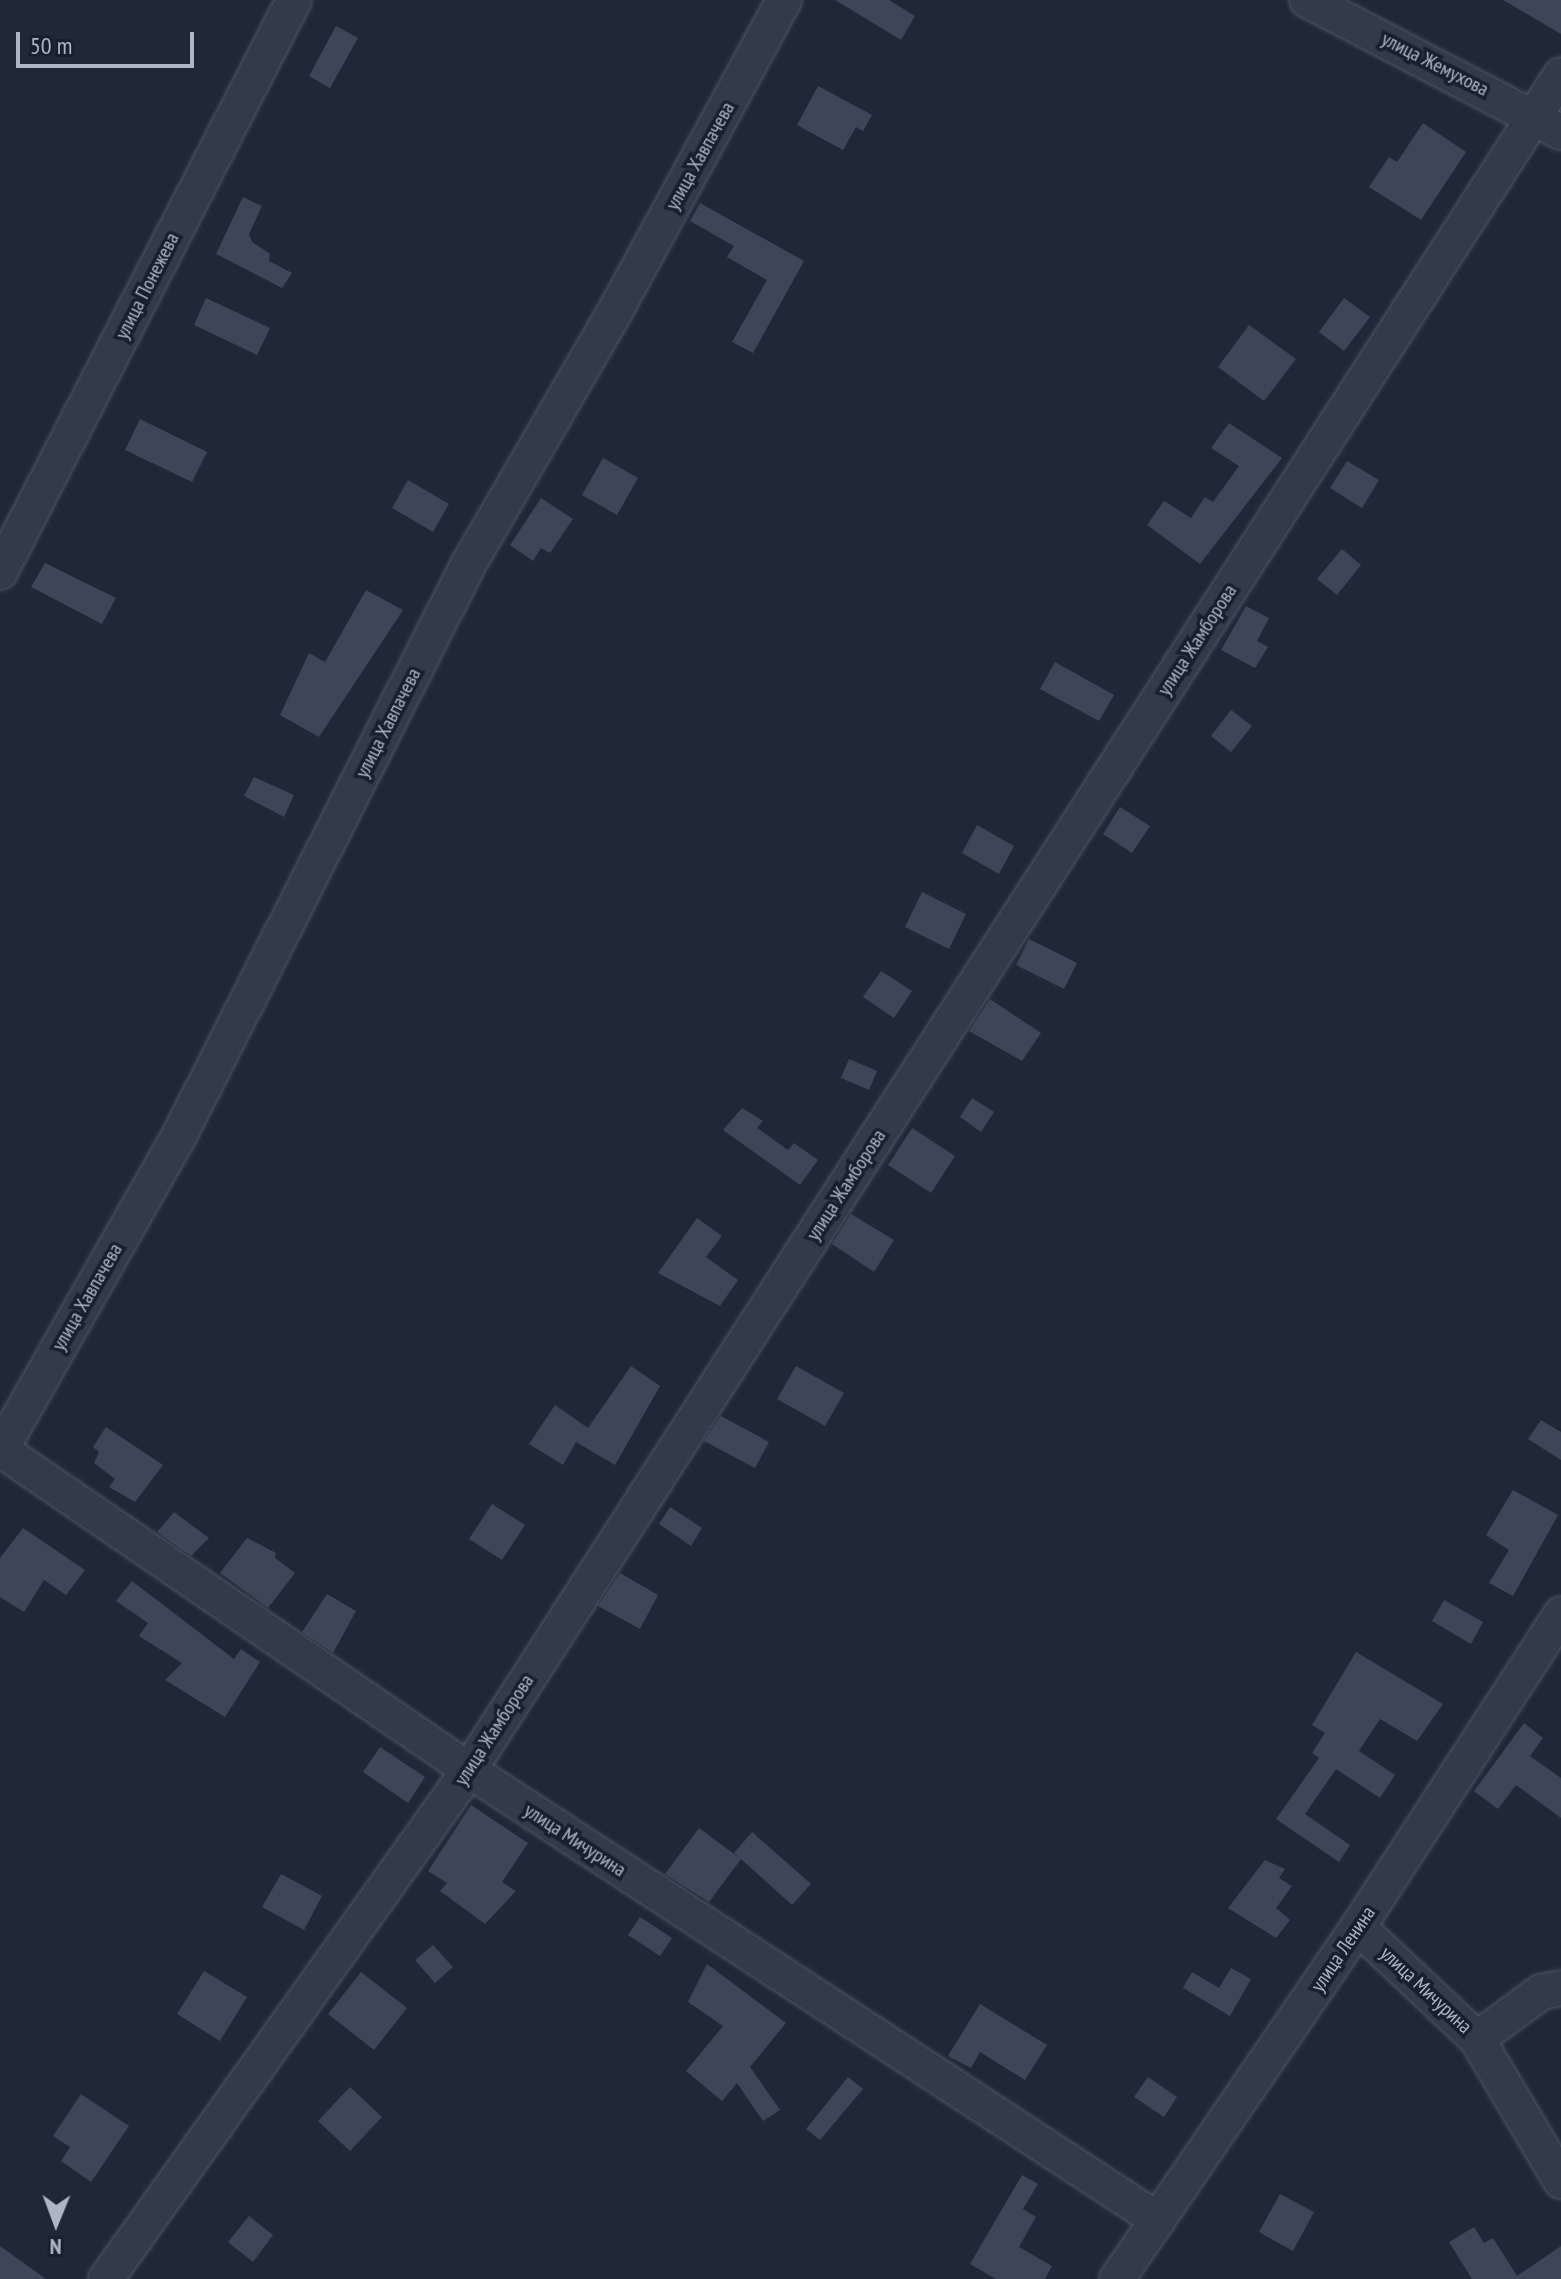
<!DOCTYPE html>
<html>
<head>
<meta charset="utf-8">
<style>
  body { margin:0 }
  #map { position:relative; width:1561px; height:2279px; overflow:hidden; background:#202838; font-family:"PT Sans Narrow",sans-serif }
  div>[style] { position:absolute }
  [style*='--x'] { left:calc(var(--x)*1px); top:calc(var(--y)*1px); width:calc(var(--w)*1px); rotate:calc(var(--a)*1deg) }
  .building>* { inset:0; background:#3c4658 }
  .roads { filter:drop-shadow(0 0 2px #4e5563) drop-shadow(0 0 2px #4e5563) }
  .minor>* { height:34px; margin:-17px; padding:0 17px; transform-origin:17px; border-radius:17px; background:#333a49 }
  span { translate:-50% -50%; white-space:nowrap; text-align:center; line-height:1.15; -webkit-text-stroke:7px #19202d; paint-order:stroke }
  .street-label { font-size:20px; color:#aeb5c5 }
  .north { position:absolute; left:16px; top:2183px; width:80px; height:80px; -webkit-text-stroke:6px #19202d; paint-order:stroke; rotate:181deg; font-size:22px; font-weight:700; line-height:32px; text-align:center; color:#aeb5c5 }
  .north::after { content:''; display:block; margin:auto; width:28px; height:36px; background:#aeb5c5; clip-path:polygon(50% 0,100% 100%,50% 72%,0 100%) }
  .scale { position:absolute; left:16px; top:32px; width:178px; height:36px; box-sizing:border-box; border:4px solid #aeb5c5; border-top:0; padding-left:10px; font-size:24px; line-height:28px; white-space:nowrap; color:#aeb5c5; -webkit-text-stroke:6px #19202d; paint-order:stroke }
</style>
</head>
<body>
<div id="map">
  <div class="building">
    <i style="clip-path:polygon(835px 0,889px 0,915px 16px,901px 40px)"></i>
    <i style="clip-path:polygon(1503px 0,1561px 0,1561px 34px)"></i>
    <i style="clip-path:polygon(336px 26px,358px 38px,330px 88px,309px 76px)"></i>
    <i style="clip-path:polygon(818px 86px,872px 115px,863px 131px,856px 127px,843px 150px,797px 125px)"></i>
    <i style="clip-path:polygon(1423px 123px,1466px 152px,1421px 220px,1369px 187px,1389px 157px,1397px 162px)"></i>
    <i style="clip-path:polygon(243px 197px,262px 206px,249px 234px,252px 242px,270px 254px,269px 261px,292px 273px,282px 288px,216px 254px)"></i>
    <i style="clip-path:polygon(700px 203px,804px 261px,753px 353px,732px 342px,767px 280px,727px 257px,734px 246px,690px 221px)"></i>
    <i style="clip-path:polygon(206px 298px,270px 328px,257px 355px,194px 325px)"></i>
    <i style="clip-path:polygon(1344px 298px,1370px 317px,1344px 351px,1319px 332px)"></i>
    <i style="clip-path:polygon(1249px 325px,1296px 359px,1264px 401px,1218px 367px)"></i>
    <i style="clip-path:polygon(140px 419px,207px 452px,192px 482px,125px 450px)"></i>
    <i style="clip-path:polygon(1229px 423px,1282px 458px,1200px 564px,1147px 525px,1164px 501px,1191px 518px,1205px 497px,1213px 502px,1239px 466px,1211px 448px)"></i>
    <i style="clip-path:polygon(603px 458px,638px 478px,617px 515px,582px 495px)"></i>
    <i style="clip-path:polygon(1347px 461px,1379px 480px,1362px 508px,1330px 488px)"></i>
    <i style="clip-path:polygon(408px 480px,449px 504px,433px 532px,392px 508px)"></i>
    <i style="clip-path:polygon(541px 498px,573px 519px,550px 553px,541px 548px,533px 561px,510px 545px)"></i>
    <i style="clip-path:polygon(1342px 549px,1361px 565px,1337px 595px,1317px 579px)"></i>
    <i style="clip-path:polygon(45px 563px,116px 598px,102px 624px,31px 587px)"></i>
    <i style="clip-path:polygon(366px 590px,403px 610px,319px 737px,280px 715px,309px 653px,325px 662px)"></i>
    <i style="clip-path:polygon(1246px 606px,1269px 618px,1257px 641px,1268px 647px,1255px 668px,1221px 650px)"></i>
    <i style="clip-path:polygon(1055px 662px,1114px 695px,1099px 721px,1040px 689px)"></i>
    <i style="clip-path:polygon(1231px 710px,1252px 726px,1231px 752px,1211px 736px)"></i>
    <i style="clip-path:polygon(254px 777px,294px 795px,284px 817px,244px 796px)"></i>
    <i style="clip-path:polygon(1120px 807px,1150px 826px,1132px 853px,1103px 834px)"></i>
    <i style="clip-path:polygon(977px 825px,1014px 846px,999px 874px,962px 853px)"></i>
    <i style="clip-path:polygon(922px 892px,966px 914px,949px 949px,905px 927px)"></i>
    <i style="clip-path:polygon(1029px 939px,1077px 963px,1064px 989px,1016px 965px)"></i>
    <i style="clip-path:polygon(881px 971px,912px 991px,894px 1018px,863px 997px)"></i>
    <i style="clip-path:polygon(990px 999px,1041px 1033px,1022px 1061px,969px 1031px)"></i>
    <i style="clip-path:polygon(849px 1059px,877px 1071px,869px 1090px,841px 1078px)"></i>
    <i style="clip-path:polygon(972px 1098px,994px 1112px,981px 1132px,960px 1117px)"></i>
    <i style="clip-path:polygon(742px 1108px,763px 1121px,757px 1128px,788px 1150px,794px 1143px,818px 1160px,800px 1185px,723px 1130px)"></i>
    <i style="clip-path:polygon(912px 1128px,955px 1156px,931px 1193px,888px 1165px)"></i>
    <i style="clip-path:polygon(851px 1214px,894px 1240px,874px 1272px,832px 1244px)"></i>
    <i style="clip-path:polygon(697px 1218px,722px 1236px,706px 1257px,738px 1280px,720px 1306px,658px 1273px)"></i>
    <i style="clip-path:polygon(631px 1366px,660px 1386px,615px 1465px,576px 1442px,563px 1465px,529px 1444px,555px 1405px,588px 1428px)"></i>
    <i style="clip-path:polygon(796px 1366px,844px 1393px,825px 1426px,777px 1399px)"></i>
    <i style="clip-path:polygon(721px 1416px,769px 1442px,755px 1468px,704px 1441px)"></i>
    <i style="clip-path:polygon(1541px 1420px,1561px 1432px,1561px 1460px,1528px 1439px)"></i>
    <i style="clip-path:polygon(106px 1427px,163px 1465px,135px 1502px,109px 1487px,115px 1479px,94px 1463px,99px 1452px,93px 1447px)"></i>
    <i style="clip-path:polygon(1513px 1490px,1558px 1515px,1513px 1596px,1489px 1583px,1509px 1550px,1486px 1535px)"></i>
    <i style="clip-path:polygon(492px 1504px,525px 1525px,502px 1560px,469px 1539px)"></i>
    <i style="clip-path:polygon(670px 1507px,702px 1528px,691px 1546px,659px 1524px)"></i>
    <i style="clip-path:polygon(174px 1512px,209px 1538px,191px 1556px,157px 1532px)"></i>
    <i style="clip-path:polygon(23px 1528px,85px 1570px,66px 1595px,44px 1580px,24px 1612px,0 1597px,0 1558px)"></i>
    <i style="clip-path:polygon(247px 1538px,276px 1553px,275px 1558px,295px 1573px,268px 1608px,220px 1573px)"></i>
    <i style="clip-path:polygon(620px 1573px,658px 1595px,640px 1629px,598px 1606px)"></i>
    <i style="clip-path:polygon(132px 1581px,234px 1659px,241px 1649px,260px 1662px,225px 1717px,165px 1680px,182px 1663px,139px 1636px,148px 1623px,116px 1601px)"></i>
    <i style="clip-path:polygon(327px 1594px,356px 1611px,333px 1653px,302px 1632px)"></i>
    <i style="clip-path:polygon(1444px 1600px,1483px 1622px,1471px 1644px,1432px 1621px)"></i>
    <i style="clip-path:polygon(1356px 1652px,1443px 1704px,1417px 1741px,1380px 1719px,1359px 1751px,1395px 1775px,1380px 1798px,1336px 1769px,1305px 1814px,1350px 1845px,1339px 1862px,1276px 1819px,1319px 1758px,1312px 1753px,1325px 1733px,1312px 1725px)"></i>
    <i style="clip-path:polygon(1524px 1723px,1543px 1738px,1530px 1756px,1561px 1778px,1561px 1818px,1516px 1785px,1498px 1809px,1474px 1791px)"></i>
    <i style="clip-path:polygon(380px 1747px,425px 1777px,408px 1803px,363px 1772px)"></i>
    <i style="clip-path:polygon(471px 1805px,528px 1843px,502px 1882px,516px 1891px,485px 1924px,440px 1891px,447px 1883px,428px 1871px)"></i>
    <i style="clip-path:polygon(699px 1828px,741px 1859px,734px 1853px,752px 1832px,811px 1884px,792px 1905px,741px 1859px,709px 1902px,665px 1874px)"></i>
    <i style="clip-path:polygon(1265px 1860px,1285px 1869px,1279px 1878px,1292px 1886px,1276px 1908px,1290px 1920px,1276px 1938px,1228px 1908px)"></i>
    <i style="clip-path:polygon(281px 1874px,322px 1896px,304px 1930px,262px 1907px)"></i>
    <i style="clip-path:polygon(640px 1917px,672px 1938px,660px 1956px,628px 1935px)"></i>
    <i style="clip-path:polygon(433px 1945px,453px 1967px,435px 1983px,415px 1960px)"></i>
    <i style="clip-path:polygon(707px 1964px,786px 2023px,750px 2067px,780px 2110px,763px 2121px,737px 2083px,722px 2101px,686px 2071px,723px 2026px,688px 2002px)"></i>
    <i style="clip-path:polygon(1231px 1968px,1251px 1979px,1230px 2016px,1183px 1988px,1192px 1972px,1219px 1988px)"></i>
    <i style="clip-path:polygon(204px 1971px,247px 1997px,220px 2041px,177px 2014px)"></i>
    <i style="clip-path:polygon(361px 1972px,407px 2008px,374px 2050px,328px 2014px)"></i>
    <i style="clip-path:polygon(980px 2004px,1047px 2045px,1025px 2080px,980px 2052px,971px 2068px,948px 2056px)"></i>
    <i style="clip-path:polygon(848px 2077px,863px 2089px,820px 2140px,806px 2129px)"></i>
    <i style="clip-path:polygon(1148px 2077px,1177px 2097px,1164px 2117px,1134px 2097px)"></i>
    <i style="clip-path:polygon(350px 2087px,382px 2117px,350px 2151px,318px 2121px)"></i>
    <i style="clip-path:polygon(81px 2094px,129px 2126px,91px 2182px,61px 2161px,70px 2147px,53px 2136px)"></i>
    <i style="clip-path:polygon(1022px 2175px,1038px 2184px,1023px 2209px,1036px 2217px,1019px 2247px,1052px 2266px,1045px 2279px,996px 2279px,970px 2264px)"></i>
    <i style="clip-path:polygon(1280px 2194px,1314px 2212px,1293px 2251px,1259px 2232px)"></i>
    <i style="clip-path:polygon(249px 2216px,273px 2235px,253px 2262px,228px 2242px)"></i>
    <i style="clip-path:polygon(1474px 2227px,1484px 2243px,1493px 2238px,1517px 2276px,1561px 2246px,1561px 2279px,1472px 2279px,1449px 2242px)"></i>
    <i style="clip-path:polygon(0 2246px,46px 2279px,0 2279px)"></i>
  </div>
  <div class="roads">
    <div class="minor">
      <i style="--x:1307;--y:0;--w:286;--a:27.5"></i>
      <i style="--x:0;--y:572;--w:643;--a:-62.8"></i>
      <i style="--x:0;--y:1449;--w:568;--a:34.39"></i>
      <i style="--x:469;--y:1770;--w:823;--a:33.15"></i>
      <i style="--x:0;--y:1451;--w:367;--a:-60.4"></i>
      <i style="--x:181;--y:1132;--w:635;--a:-63.15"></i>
      <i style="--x:468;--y:565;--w:299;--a:-59.9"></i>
      <i style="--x:618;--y:306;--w:348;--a:-61.5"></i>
      <i style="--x:1358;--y:1927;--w:163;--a:43.3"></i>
      <i style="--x:1477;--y:2039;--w:165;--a:59.4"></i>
      <i style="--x:1477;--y:2039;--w:79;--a:-36.3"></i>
      <i style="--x:1541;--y:1992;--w:20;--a:-11"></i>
      <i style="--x:106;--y:2279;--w:625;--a:-54.5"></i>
      <i style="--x:469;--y:1770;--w:2016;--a:-57.21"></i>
      <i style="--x:1117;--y:2279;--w:427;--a:-55.6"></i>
      <i style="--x:1358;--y:1927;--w:373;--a:-57"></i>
    </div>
  </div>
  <div class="street-label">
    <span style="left:1435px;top:64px;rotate:27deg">улица Жемухова</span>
    <span style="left:700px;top:156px;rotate:-61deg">улица Хавпачева</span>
    <span style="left:147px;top:286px;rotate:-63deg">улица Понежева</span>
    <span style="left:1197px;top:640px;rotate:-57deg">улица Жамборова</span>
    <span style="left:388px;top:723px;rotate:-63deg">улица Хавпачева</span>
    <span style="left:846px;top:1185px;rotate:-57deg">улица Жамборова</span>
    <span style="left:87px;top:1297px;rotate:-60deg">улица Хавпачева</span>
    <span style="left:494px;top:1730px;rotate:-57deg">улица Жамборова</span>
    <span style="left:575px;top:1840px;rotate:33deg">улица Мичурина</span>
    <span style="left:1343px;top:1949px;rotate:-56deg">улица Ленина</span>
    <span style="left:1426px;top:1990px;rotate:43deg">улица Мичурина</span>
  </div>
  <div class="north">N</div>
  <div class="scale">50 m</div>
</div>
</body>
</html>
